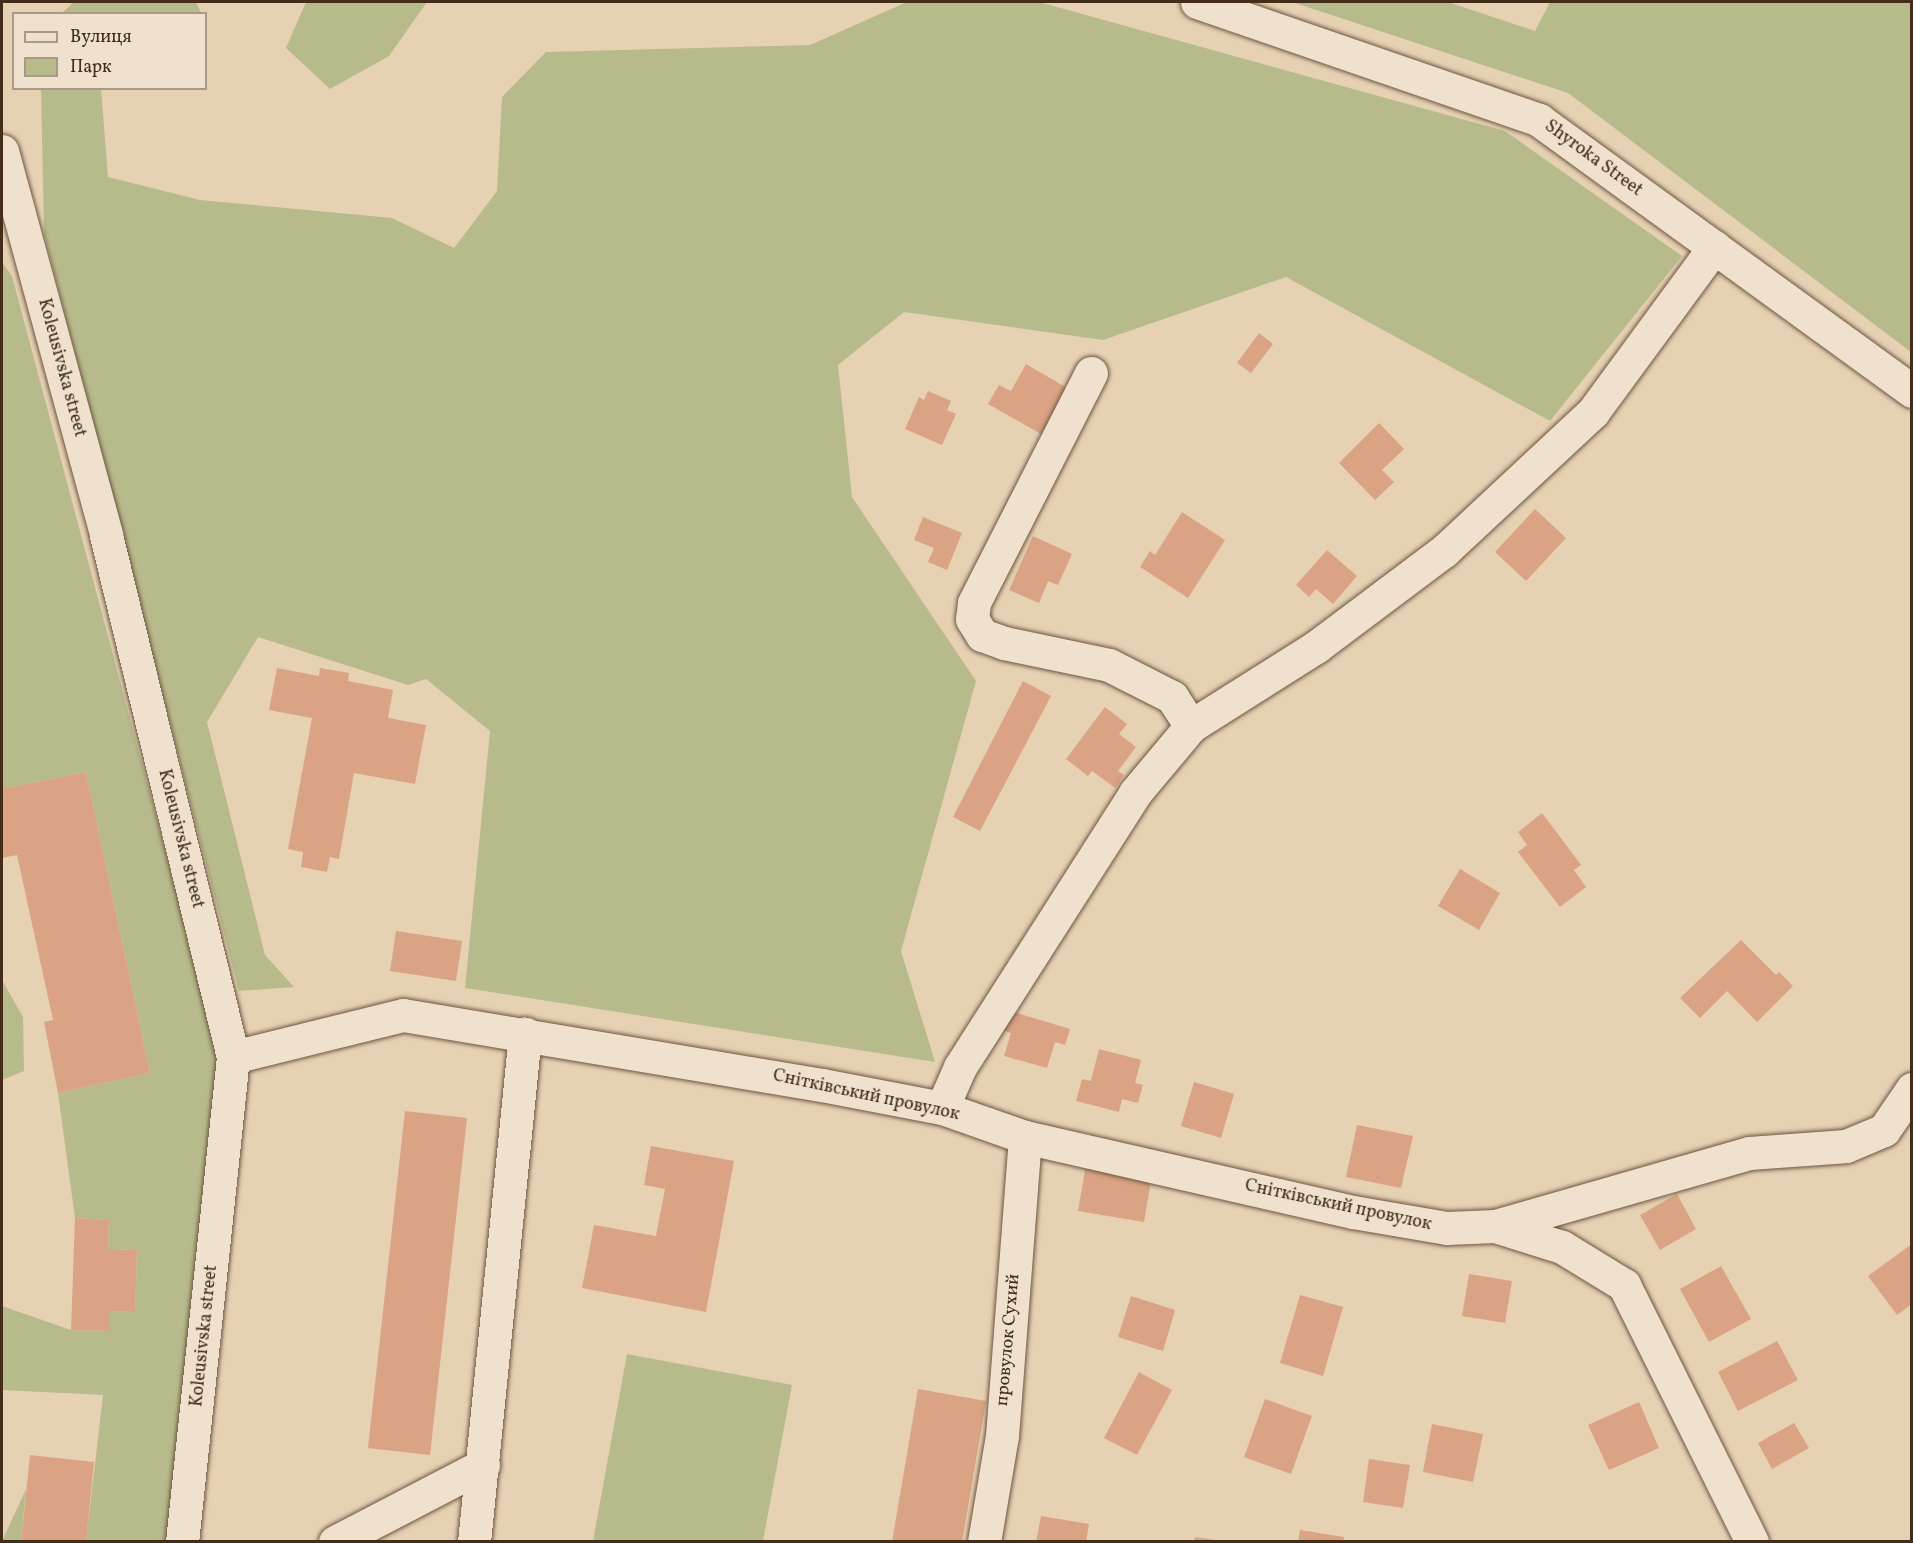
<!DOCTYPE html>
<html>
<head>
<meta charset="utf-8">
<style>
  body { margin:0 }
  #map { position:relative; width:1913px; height:1543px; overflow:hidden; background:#e7d1b3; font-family:Vollkorn,serif }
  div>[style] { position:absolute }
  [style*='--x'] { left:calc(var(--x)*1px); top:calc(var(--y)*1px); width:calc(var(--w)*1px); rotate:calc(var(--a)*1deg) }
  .green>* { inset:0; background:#b7bb8b }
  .building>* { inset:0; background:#daa383 }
  .roads { filter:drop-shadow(0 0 2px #6c5640) drop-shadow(0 0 2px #6c5640) }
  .minor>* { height:33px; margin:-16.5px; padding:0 16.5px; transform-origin:16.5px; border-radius:16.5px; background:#efe1ce }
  span { translate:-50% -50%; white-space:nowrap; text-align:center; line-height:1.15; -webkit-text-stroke:5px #efe1ce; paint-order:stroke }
  .street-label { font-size:18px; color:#432d19 }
  .frame { position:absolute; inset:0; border:3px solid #432d19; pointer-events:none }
  .legend { position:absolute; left:12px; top:12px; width:195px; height:78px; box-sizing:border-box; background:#efe1ce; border:2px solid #aa9986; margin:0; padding:8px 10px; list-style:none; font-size:18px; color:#432d19 }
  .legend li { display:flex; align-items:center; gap:12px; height:30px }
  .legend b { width:30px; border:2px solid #aa9986 }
</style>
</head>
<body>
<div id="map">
  <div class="green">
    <i style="clip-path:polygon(74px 2px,196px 2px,201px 13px,62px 13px)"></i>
    <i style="clip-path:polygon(306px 2px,427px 2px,389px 56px,330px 89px,286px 48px)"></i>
    <i style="clip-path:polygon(907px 2px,1039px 2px,1505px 131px,1682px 256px,1550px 421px,1286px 277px,1103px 340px,904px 312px,838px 365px,852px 497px,976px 681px,901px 951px,935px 1062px,465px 988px,490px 731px,426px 679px,408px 685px,258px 637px,207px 722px,265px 955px,294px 987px,239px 991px,44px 233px,41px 89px,101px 89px,108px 177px,200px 200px,392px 218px,454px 248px,497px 191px,502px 97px,546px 52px,810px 45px)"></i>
    <i style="clip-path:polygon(1292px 2px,1448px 2px,1535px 31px,1550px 2px,1911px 2px,1911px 352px,1568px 93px)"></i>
    <i style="clip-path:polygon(2px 262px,12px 276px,213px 1030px,224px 1064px,170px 1541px,86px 1541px,103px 1395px,2px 1390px,2px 1306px,71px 1330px,109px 1331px,110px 1311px,135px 1312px,137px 1250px,108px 1249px,109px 1220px,75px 1218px,58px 1093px,150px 1073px,86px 772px,2px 789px)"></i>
    <i style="clip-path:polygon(2px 980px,23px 1017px,24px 1071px,2px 1080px)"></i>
    <i style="clip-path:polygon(627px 1354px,792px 1385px,763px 1541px,593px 1541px)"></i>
    <i style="clip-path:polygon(26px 1489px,21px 1541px,2px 1541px)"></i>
  </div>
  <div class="building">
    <i style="clip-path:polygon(1259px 333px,1273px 344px,1251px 373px,1237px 363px)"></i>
    <i style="clip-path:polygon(1026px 364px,1067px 388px,1041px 434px,988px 404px,999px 385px,1011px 391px)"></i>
    <i style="clip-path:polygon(928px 391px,951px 401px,947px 410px,956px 414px,942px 445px,905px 429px,919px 397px,924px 400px)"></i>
    <i style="clip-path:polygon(1379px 423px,1404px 449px,1382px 470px,1394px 482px,1375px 500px,1339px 463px)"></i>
    <i style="clip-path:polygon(1535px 509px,1566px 538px,1526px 581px,1495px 552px)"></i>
    <i style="clip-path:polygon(1182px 512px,1225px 540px,1188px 598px,1140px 567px,1150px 551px,1155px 555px)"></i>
    <i style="clip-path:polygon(923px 517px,962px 533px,947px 570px,928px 562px,934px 548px,914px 540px)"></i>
    <i style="clip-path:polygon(1033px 536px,1072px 554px,1058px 585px,1048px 581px,1039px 603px,1009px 590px)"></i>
    <i style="clip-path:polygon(1327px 550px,1357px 576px,1333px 604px,1316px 589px,1309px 597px,1296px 585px)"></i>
    <i style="clip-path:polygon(277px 668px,319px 676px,320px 668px,349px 673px,348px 681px,393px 690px,388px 718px,426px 725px,415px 784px,354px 773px,339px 859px,330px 857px,327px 872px,301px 867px,303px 852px,288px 849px,312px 718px,269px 710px)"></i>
    <i style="clip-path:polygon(1023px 681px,1051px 696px,980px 831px,953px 817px)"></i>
    <i style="clip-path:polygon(1105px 707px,1127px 724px,1119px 734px,1136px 747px,1118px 771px,1124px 775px,1115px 788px,1092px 771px,1088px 776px,1066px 759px)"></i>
    <i style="clip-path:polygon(86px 772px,150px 1073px,58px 1093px,44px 1022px,53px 1020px,17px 855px,2px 858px,2px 789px)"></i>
    <i style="clip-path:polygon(1542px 813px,1581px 865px,1574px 870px,1586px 887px,1560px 907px,1518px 852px,1527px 845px,1518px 832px)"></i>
    <i style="clip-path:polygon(1460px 869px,1500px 893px,1479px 930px,1438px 906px)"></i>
    <i style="clip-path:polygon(396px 931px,462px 941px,456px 981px,390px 971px)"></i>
    <i style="clip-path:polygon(1741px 940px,1776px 975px,1779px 972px,1793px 986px,1757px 1022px,1727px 991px,1700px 1018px,1680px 998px)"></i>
    <i style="clip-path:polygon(1007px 1010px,1070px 1029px,1065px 1045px,1055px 1042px,1047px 1068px,1004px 1056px,1011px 1033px,1001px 1030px)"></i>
    <i style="clip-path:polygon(1099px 1049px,1141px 1060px,1135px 1083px,1143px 1085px,1138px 1103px,1122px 1099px,1119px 1112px,1076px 1101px,1082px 1079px,1091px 1081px)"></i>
    <i style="clip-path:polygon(1194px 1082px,1234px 1094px,1221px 1138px,1181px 1126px)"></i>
    <i style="clip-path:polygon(405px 1111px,467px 1118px,430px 1455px,368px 1448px)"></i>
    <i style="clip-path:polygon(1357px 1125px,1413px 1136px,1401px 1188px,1346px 1177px)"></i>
    <i style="clip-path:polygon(651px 1146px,734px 1161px,706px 1312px,582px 1288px,594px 1225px,656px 1236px,665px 1189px,644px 1185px)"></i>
    <i style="clip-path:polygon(1086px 1164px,1152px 1175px,1144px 1222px,1078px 1211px)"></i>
    <i style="clip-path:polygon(1677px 1194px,1696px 1229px,1660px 1250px,1640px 1215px)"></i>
    <i style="clip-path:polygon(75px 1218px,109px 1220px,108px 1249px,137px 1250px,135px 1312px,110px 1311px,110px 1331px,71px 1330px)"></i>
    <i style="clip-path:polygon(1912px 1244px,1912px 1304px,1897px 1315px,1868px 1276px)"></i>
    <i style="clip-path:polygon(1721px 1266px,1751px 1319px,1709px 1342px,1680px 1289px)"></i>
    <i style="clip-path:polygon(1469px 1274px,1512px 1281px,1505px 1323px,1462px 1316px)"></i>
    <i style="clip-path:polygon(1300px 1295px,1343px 1307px,1323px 1376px,1280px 1363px)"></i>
    <i style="clip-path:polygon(1131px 1296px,1175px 1310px,1163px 1351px,1118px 1337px)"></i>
    <i style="clip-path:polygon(1777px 1341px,1798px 1380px,1738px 1411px,1718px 1372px)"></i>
    <i style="clip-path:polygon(1139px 1372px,1172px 1390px,1137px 1455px,1104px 1438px)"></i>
    <i style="clip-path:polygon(918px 1389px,986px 1401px,962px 1542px,892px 1542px)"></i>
    <i style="clip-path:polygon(1265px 1399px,1312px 1416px,1291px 1474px,1244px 1457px)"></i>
    <i style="clip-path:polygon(1639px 1402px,1659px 1448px,1609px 1470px,1588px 1425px)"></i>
    <i style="clip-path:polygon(1794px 1423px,1809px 1448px,1772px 1469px,1758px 1443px)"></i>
    <i style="clip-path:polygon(1432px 1424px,1483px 1434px,1473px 1482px,1423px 1472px)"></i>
    <i style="clip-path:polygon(30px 1455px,94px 1462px,86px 1542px,21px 1542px)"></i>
    <i style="clip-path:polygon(1369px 1459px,1410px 1465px,1403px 1508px,1363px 1502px)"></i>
    <i style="clip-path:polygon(1041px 1516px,1089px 1524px,1086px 1542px,1036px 1542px)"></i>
    <i style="clip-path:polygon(1300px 1530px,1344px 1537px,1343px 1542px,1298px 1542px)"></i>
    <i style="clip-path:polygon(1195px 1537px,1215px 1540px,1215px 1542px,1194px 1542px)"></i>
  </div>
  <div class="roads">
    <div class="minor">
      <i style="--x:1197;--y:2;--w:362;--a:19"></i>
      <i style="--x:1539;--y:120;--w:461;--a:36"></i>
      <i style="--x:2;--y:151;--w:398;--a:74.8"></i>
      <i style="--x:106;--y:535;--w:537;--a:76.33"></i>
      <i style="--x:233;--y:1057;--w:488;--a:96"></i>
      <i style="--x:1091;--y:373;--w:258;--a:117"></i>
      <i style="--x:974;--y:603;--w:16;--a:97"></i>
      <i style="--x:972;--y:619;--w:19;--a:58"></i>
      <i style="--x:982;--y:635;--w:23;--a:20"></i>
      <i style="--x:1004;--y:643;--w:107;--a:11.8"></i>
      <i style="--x:1109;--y:665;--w:71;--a:26.9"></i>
      <i style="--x:1172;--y:697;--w:35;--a:57"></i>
      <i style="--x:233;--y:1057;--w:175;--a:-13.9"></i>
      <i style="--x:403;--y:1015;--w:425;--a:9.5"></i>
      <i style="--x:822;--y:1085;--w:122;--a:10.9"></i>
      <i style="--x:942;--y:1108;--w:88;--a:19.3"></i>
      <i style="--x:1025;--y:1137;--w:336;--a:12.9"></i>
      <i style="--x:1353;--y:1212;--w:95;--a:9.7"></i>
      <i style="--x:1447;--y:1228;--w:48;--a:-2.4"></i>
      <i style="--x:1495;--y:1226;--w:264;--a:-16"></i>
      <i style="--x:1749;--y:1153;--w:97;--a:-4.1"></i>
      <i style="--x:1846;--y:1146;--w:41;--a:-22.8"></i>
      <i style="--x:1884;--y:1130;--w:50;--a:-55.7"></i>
      <i style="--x:942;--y:1108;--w:45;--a:-66.3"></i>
      <i style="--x:960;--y:1067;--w:325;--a:-57.4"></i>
      <i style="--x:1135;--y:793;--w:87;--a:-50.1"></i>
      <i style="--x:1191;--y:726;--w:148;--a:-32.3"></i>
      <i style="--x:1316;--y:647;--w:160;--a:-36.9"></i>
      <i style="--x:1444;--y:551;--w:204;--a:-43"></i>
      <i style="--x:1593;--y:412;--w:205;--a:-53.7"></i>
      <i style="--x:1495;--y:1226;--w:70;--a:17.4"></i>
      <i style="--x:1562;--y:1247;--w:73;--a:31.5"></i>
      <i style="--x:1624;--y:1285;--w:287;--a:63.5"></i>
      <i style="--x:335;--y:1542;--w:167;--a:-27.5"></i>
      <i style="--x:474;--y:1542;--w:511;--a:-84.27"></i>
      <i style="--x:984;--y:1542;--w:108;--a:-80.4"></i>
      <i style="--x:1002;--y:1436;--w:300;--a:-85.6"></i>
    </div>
  </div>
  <div class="street-label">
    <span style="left:1593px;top:159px;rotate:36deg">Shyroka Street</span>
    <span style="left:61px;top:368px;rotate:75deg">Koleusivska street</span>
    <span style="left:180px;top:839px;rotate:76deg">Koleusivska street</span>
    <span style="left:866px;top:1096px;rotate:12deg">Снітківський провулок</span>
    <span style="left:1338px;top:1206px;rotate:12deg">Снітківський провулок</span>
    <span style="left:205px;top:1336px;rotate:-84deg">Koleusivska street</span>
    <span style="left:1009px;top:1340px;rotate:-85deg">провулок Сухий</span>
  </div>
  <div class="frame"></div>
  <ul class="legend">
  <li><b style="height:8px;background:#efe1ce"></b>Вулиця</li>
  <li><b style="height:16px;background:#b7bb8b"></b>Парк</li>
  </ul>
</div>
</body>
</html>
